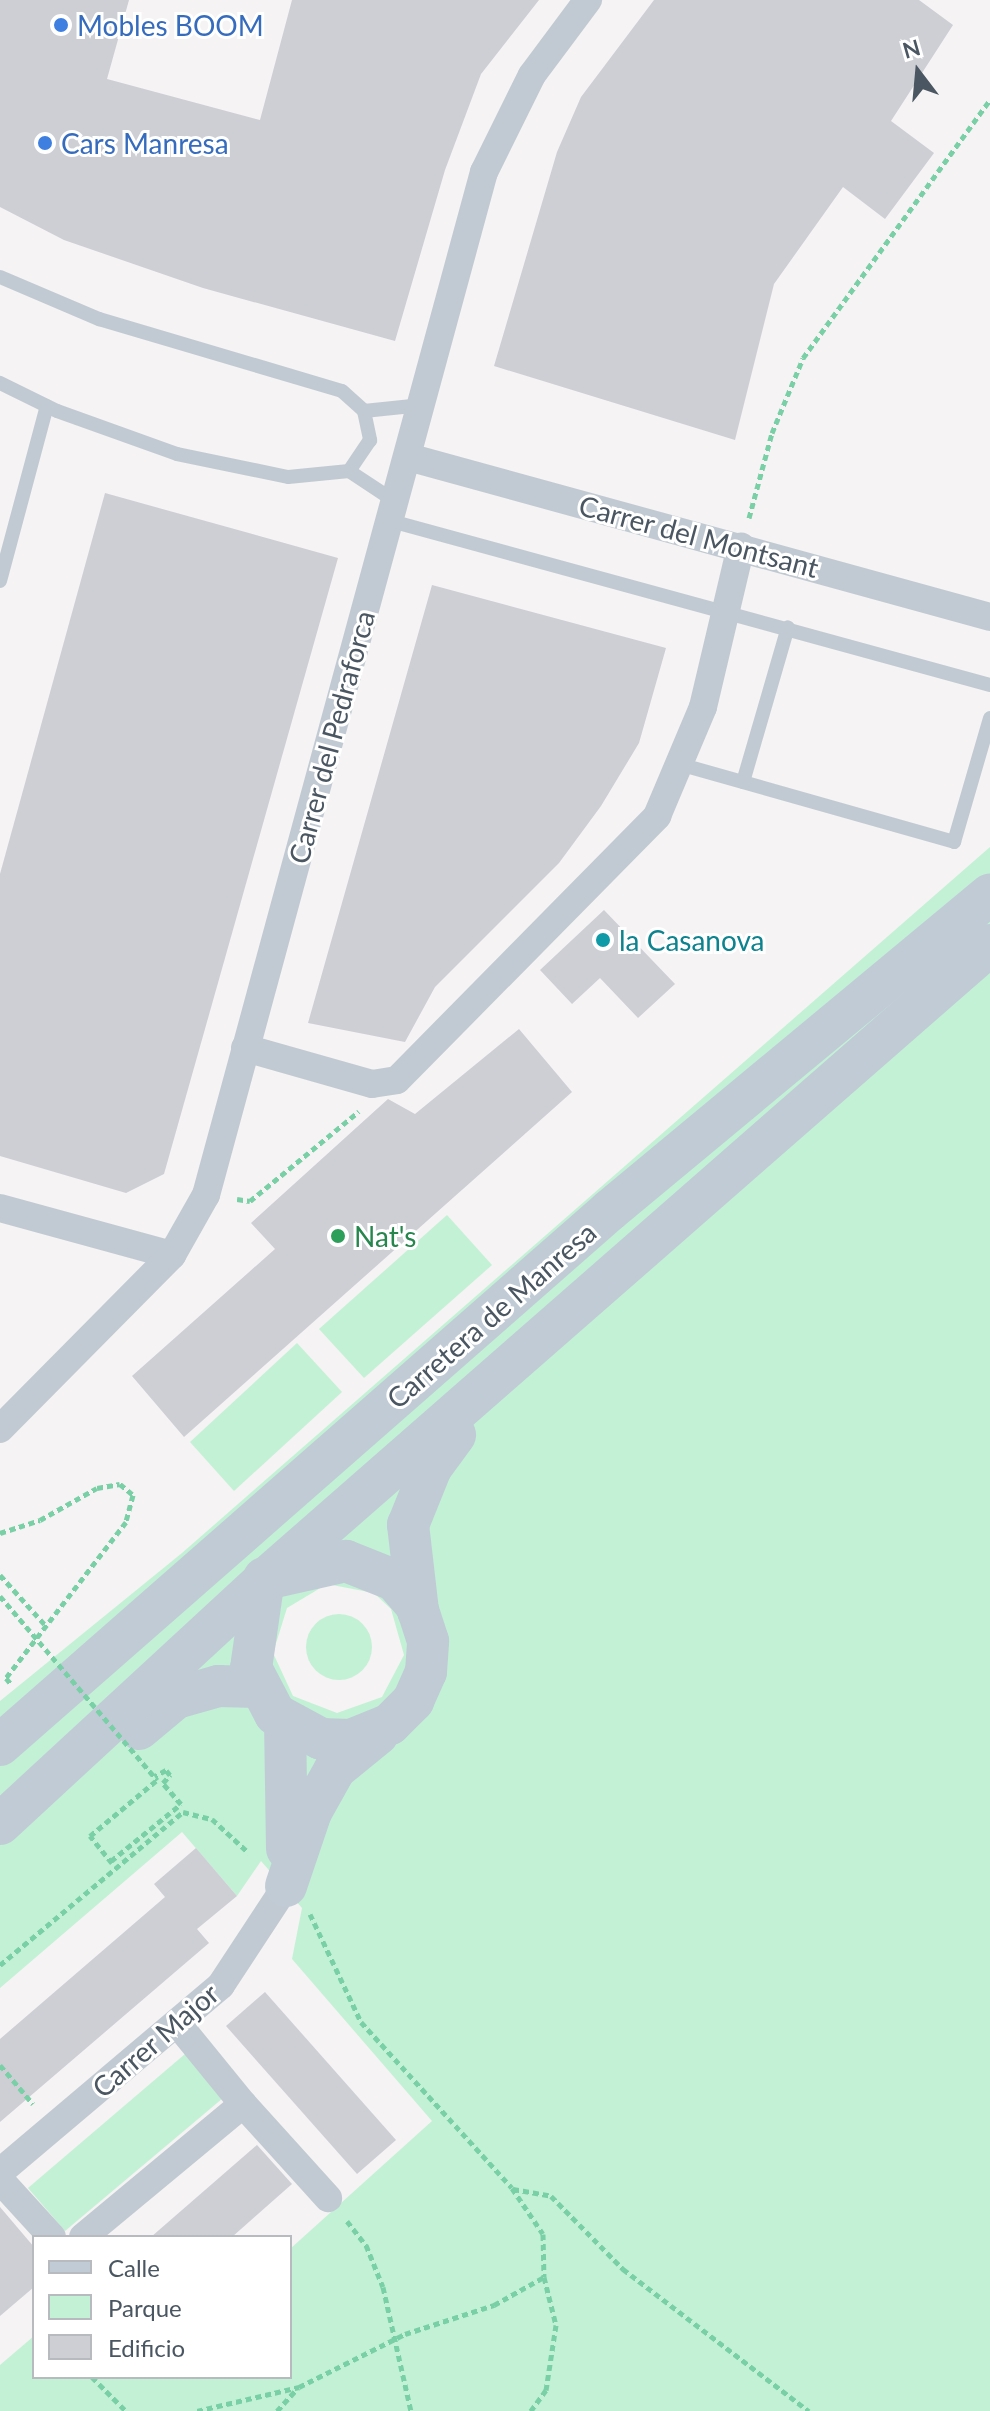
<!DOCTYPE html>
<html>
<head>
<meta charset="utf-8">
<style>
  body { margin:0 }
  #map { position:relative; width:990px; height:2411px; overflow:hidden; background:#f5f3f3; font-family:Lato,sans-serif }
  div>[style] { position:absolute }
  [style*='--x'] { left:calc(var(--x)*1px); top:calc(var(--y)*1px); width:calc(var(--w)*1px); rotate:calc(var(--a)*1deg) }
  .green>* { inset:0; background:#c3f1d5 }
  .round { border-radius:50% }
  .building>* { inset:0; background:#cdcfd5 }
  .path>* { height:5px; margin-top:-2.5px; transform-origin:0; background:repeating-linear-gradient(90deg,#7ad0a6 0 6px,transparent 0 10px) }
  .lane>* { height:14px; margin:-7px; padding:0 7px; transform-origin:7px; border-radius:7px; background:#c1cad2 }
  .street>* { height:28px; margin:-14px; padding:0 14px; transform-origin:14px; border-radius:14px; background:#c1cad2 }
  .secondary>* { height:42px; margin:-21px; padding:0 21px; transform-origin:21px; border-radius:21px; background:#c1cbd6 }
  .path-bridge>* { height:5px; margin-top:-2.5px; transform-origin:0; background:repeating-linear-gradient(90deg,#7ad0a6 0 6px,transparent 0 10px) }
  .dots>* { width:22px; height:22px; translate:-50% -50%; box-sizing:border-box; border:4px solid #fff; border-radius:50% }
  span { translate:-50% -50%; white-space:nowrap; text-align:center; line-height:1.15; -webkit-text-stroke:6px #fff; paint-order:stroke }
  .shop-label { font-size:28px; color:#366cbe }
  .left { translate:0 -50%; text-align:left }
  .street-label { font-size:28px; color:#4a5661 }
  .culture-label { font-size:28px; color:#0d838f }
  .leisure-label { font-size:28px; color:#27864d }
  .legend { position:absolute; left:32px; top:2235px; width:260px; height:144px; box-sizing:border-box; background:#fff; border:2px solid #b7bbc0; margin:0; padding:10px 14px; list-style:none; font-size:24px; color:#4a5661 }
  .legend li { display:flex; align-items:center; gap:16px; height:40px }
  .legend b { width:40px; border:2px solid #b7bbc0 }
  .north { position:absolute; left:878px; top:32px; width:80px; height:80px; -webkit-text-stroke:6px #fff; paint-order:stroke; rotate:344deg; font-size:22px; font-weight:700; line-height:32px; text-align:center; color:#4a5661 }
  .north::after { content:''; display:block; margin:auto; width:28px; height:36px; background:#4a5661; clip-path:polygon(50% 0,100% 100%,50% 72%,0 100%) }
</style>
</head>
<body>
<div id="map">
  <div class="green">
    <i style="clip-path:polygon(evenodd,990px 847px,990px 2411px,0 2411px,0 2365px,34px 2336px,34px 2377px,290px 2377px,290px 2249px,432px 2121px,292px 1959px,302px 1908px,261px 1861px,237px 1896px,182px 1832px,0 1988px,0 1701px,182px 1553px,990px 847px,327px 1584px,374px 1593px,391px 1609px,404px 1655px,382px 1697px,337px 1713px,293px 1696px,273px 1653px,287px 1608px,327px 1584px)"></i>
    <i style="clip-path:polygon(447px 1215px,492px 1265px,364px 1378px,319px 1329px)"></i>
    <i style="clip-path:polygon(297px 1343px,342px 1392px,234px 1491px,190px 1442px)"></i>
    <i class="round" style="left:306px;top:1614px;width:66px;height:66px"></i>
    <i style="clip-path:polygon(185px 2054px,223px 2098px,65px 2231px,28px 2188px)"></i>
  </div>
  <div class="building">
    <i style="clip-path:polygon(0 0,129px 0,107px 79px,260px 120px,292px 0,539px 0,481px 74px,445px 170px,395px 341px,203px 288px,64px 240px,0 207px)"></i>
    <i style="clip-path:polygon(654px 0,919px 0,953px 25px,891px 121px,934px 153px,885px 219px,843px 187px,774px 284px,735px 440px,494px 366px,557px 152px,581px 97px)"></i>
    <i style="clip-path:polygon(105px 493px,338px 558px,164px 1174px,126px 1193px,0 1156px,0 874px)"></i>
    <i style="clip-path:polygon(432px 585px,666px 648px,639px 743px,601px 806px,559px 863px,435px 987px,405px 1042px,308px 1023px)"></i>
    <i style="clip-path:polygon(604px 910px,675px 984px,638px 1018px,600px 978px,572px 1004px,540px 970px)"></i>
    <i style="clip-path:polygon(519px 1029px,572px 1092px,184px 1437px,132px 1376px,275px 1249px,251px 1223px,388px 1099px,415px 1114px)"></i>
    <i style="clip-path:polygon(196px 1848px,237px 1896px,197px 1929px,209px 1943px,0 2122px,0 2039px,165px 1897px,154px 1884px)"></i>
    <i style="clip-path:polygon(265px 1992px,396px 2140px,357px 2174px,226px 2026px)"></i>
    <i style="clip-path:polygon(257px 2145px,292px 2184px,232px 2237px,151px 2237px)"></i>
    <i style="clip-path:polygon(0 2207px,34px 2247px,34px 2287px,0 2316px)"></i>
  </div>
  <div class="path">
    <i style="--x:749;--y:518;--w:88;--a:-74.9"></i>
    <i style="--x:772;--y:433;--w:81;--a:-67.5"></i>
    <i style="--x:803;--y:358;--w:319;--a:-54.1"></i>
    <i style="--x:237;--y:1199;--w:13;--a:9"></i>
    <i style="--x:250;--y:1201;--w:141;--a:-39.5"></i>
    <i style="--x:0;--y:1533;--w:42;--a:-18"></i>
    <i style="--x:40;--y:1520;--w:65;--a:-29.3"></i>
    <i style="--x:97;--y:1488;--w:23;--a:-10"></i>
    <i style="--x:120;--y:1484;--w:17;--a:40"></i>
    <i style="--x:133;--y:1495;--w:28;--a:105"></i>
    <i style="--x:126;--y:1522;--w:197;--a:127.6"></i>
    <i style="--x:6;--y:1678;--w:8;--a:50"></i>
    <i style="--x:0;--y:1575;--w:70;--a:47.9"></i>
    <i style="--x:111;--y:1861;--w:90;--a:-39.2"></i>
    <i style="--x:181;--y:1804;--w:28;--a:-131"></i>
    <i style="--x:163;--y:1783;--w:11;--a:-49"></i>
    <i style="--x:170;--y:1775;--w:6;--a:-129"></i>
    <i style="--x:166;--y:1770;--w:13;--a:151"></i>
    <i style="--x:112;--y:1863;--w:35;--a:-129"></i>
    <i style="--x:90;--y:1836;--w:87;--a:-39.9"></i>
    <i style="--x:310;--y:1914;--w:119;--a:64.7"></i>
    <i style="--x:361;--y:2022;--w:224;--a:47.7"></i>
    <i style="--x:512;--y:2188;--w:55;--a:56"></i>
    <i style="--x:543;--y:2234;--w:43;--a:88.7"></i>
    <i style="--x:544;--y:2277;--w:49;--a:76"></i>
    <i style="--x:556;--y:2325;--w:66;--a:98.7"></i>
    <i style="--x:546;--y:2390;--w:26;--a:126"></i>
    <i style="--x:0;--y:1965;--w:239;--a:-39.9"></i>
    <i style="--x:183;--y:1812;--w:30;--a:14"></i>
    <i style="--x:212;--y:1819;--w:50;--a:42.6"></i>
    <i style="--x:0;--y:2065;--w:51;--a:49.8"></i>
    <i style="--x:513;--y:2189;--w:39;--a:10"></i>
    <i style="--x:551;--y:2196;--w:103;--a:45.4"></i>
    <i style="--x:623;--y:2269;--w:234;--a:37.4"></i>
    <i style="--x:347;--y:2221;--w:31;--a:52"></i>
    <i style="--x:366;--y:2245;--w:45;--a:68"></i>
    <i style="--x:383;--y:2287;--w:127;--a:77.3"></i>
    <i style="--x:92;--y:2377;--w:48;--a:45"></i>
    <i style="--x:197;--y:2411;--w:105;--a:-13.2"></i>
    <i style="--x:299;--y:2387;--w:119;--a:-26.6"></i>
    <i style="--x:405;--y:2334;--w:94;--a:-18"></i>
    <i style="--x:494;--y:2305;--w:57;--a:-29.2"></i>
    <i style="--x:277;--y:2411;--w:31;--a:-48"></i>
  </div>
  <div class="lane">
    <i style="--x:0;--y:277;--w:108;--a:23"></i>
    <i style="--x:99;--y:319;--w:253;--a:16.5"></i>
    <i style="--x:342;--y:391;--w:30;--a:42"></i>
    <i style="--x:364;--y:411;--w:30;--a:78"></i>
    <i style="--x:370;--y:440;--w:37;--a:124"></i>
    <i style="--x:349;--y:471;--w:61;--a:174.4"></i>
    <i style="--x:288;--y:477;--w:113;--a:-168.3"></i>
    <i style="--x:177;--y:454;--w:127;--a:-160.3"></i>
    <i style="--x:57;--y:411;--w:64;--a:-153.8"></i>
    <i style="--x:364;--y:411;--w:58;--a:-5.9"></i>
    <i style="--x:349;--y:471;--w:56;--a:33.4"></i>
    <i style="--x:391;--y:521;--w:621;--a:15.31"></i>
    <i style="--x:0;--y:581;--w:181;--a:-75"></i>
    <i style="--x:679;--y:764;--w:286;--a:15.8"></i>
    <i style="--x:954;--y:842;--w:129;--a:-73.8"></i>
    <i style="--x:743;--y:782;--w:161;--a:-73.8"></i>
  </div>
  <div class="street">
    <i style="--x:408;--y:457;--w:604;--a:15.37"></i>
    <i style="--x:245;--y:1048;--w:132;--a:15.8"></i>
    <i style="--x:372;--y:1084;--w:25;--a:-9"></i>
    <i style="--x:397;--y:1080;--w:371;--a:-45.4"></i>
    <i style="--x:657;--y:816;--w:118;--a:-67.1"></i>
    <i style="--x:703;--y:707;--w:165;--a:-76.7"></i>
    <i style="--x:0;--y:1208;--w:178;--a:15.3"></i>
    <i style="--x:0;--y:1429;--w:245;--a:-45.3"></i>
    <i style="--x:172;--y:1255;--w:69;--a:-60.5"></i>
    <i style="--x:206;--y:1195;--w:1060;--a:-74.8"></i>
    <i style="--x:484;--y:172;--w:108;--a:-63.7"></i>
    <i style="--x:532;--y:75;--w:94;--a:-53.3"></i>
    <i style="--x:243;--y:2104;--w:127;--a:47.9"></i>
    <i style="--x:0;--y:2172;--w:289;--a:-40.2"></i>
    <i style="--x:221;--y:1985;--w:118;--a:-56.7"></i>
    <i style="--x:0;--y:2180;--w:77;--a:47.6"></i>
    <i style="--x:83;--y:2237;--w:208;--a:-39.7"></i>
    <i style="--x:243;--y:2104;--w:104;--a:-129.2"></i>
  </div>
  <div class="secondary">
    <i style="--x:264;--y:1578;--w:91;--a:98.2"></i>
    <i style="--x:251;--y:1668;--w:52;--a:62.4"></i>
    <i style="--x:275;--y:1714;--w:52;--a:28.5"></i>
    <i style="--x:321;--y:1739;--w:30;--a:2"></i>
    <i style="--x:351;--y:1740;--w:42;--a:-22.3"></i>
    <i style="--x:390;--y:1724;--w:33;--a:-45"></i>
    <i style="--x:413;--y:1701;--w:32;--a:-66"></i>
    <i style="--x:426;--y:1672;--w:31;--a:-86"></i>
    <i style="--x:428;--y:1641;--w:38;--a:-108"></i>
    <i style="--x:416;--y:1605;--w:33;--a:-131"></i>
    <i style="--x:394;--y:1580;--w:52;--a:-158.4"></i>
    <i style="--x:346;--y:1561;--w:73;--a:167.3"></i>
    <i style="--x:418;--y:1611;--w:87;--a:-96.6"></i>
    <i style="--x:408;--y:1525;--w:61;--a:-68"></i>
    <i style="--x:431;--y:1468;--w:41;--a:-54"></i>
    <i style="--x:285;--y:1721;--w:128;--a:89.1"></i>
    <i style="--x:139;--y:1729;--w:48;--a:-40"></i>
    <i style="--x:176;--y:1698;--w:44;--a:-15.9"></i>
    <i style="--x:218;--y:1686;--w:40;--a:1.4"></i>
    <i style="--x:0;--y:1745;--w:811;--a:-41.25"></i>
    <i style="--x:610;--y:1210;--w:494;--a:-39.7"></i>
    <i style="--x:0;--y:1824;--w:358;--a:-42.7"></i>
    <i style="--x:263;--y:1581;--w:966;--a:-41.18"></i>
    <i style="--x:286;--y:1886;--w:78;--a:-71.3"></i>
    <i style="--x:311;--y:1812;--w:49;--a:-60.8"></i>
    <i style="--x:335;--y:1769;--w:55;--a:-39.1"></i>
  </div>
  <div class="path-bridge">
    <i style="--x:0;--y:1596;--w:242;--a:49.5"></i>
  </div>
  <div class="dots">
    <i style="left:61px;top:25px;background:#3f7fe0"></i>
    <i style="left:45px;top:143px;background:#3f7fe0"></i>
    <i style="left:603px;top:940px;background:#0f9aa8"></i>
    <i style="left:338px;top:1236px;background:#2e9e5b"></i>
  </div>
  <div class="shop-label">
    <span class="left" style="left:77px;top:25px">Mobles BOOM</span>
    <span class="left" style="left:61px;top:143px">Cars Manresa</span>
  </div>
  <div class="street-label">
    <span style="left:699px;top:536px;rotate:15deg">Carrer del Montsant</span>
    <span style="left:331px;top:737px;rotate:-75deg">Carrer del Pedraforca</span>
    <span style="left:491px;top:1315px;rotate:-41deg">Carretera de Manresa</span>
    <span style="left:155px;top:2040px;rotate:-41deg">Carrer Major</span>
  </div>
  <div class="culture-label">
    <span class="left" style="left:619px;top:940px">la Casanova</span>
  </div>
  <div class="leisure-label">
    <span class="left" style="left:354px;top:1236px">Nat's</span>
  </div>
  <ul class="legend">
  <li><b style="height:10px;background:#c1cbd6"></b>Calle</li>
  <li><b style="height:22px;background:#c3f1d5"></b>Parque</li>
  <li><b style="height:22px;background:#cdcfd5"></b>Edificio</li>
  </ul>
  <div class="north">N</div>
</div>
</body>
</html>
